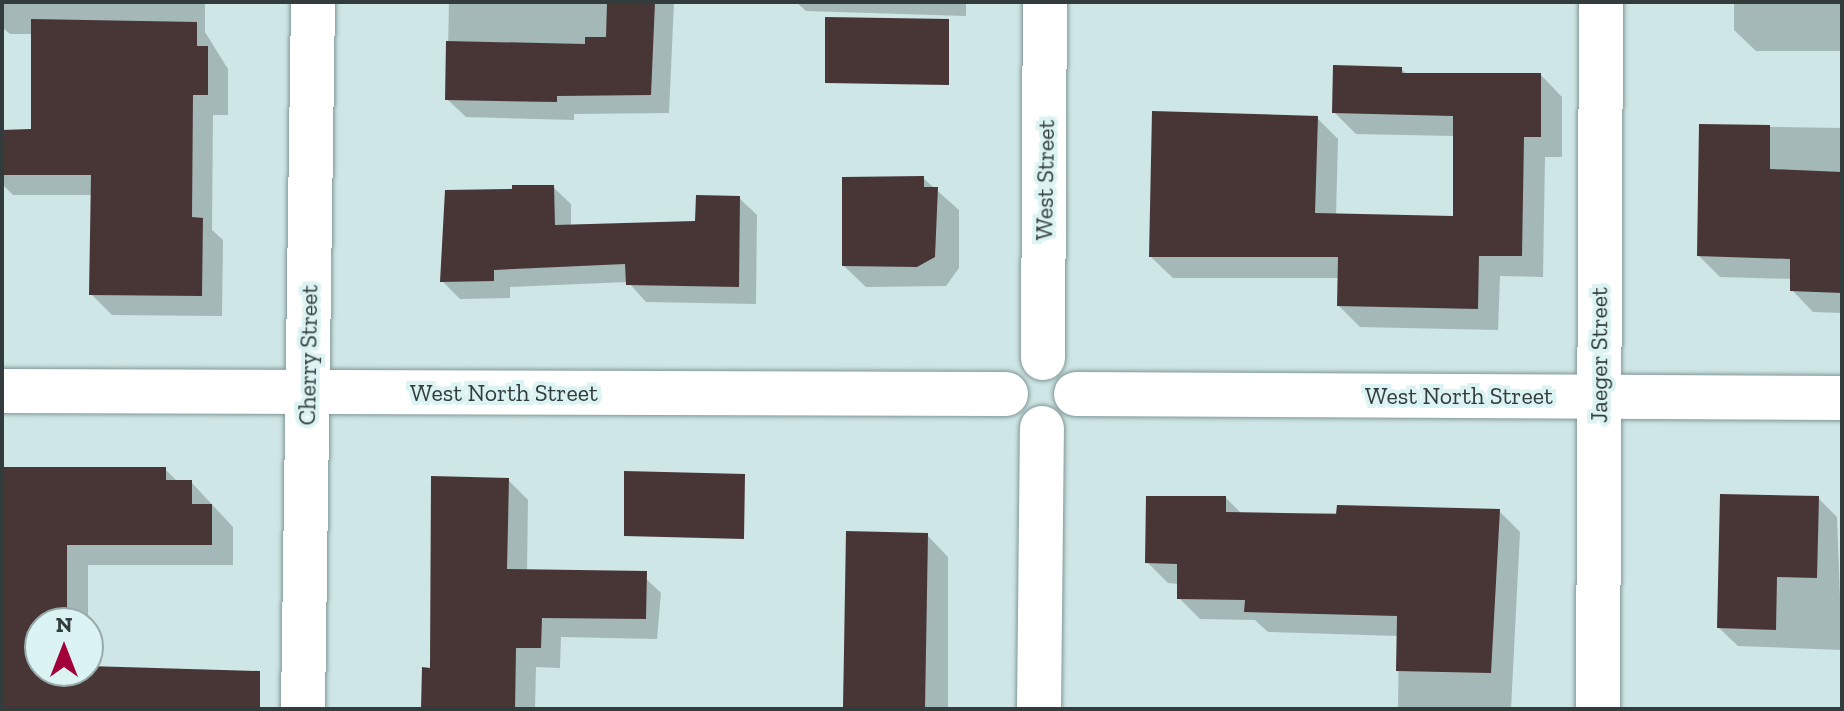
<!DOCTYPE html>
<html>
<head>
<meta charset="utf-8">
<style>
  body { margin:0 }
  #map { position:relative; width:1844px; height:711px; overflow:hidden; background:#cee6e5; font-family:"Zilla Slab",serif }
  div>[style] { position:absolute }
  [style*='--x'] { left:calc(var(--x)*1px); top:calc(var(--y)*1px); width:calc(var(--w)*1px); rotate:calc(var(--a)*1deg) }
  .shadow>* { inset:0; background:#0003 }
  .building>* { inset:0; background:#483637 }
  .roads { filter:drop-shadow(0 0 2px #819797) drop-shadow(0 0 2px #819797) }
  .minor>* { height:44px; margin:-22px; padding:0 22px; transform-origin:22px; border-radius:22px; background:#fff }
  span { translate:-50% -50%; white-space:nowrap; text-align:center; line-height:1.15; -webkit-text-stroke:8px #dbf3f2; paint-order:stroke }
  .street-label { font-size:24px; color:#333c3c }
  .frame { position:absolute; inset:0; border:4px solid #333c3c; pointer-events:none }
  .north { position:absolute; left:24px; top:607px; width:80px; height:80px; box-sizing:border-box; background:#dbf3f2; border:2px solid #98aaa9; border-radius:50%; rotate:0deg; font-size:22px; font-weight:700; line-height:32px; text-align:center; color:#333c3c }
  .north::after { content:''; display:block; margin:auto; width:28px; height:36px; background:#a1023a; clip-path:polygon(50% 0,100% 100%,50% 72%,0 100%) }
</style>
</head>
<body>
<div id="map">
  <div class="shadow">
    <i style="clip-path:polygon(2px 2px,205px 2px,205px 32px,228px 69px,228px 115px,213px 115px,212px 230px,223px 240px,222px 316px,112px 315px,91px 294px,92px 195px,13px 195px,2px 184px,2px 132px,33px 131px,33px 34px,10px 34px,2px 27px)"></i>
    <i style="clip-path:polygon(449px 2px,674px 2px,669px 113px,574px 114px,574px 120px,466px 117px,447px 99px)"></i>
    <i style="clip-path:polygon(796px 2px,966px 2px,966px 16px,806px 11px)"></i>
    <i style="clip-path:polygon(1734px 2px,1842px 2px,1842px 51px,1756px 51px,1734px 30px)"></i>
    <i style="clip-path:polygon(1401px 69px,1408px 75px,1541px 75px,1562px 97px,1562px 157px,1545px 157px,1543px 277px,1500px 276px,1498px 330px,1360px 327px,1339px 306px,1339px 278px,1173px 278px,1151px 257px,1317px 118px,1338px 139px,1336px 216px,1455px 218px,1455px 136px,1356px 134px,1334px 112px)"></i>
    <i style="clip-path:polygon(1701px 126px,1842px 128px,1842px 313px,1813px 312px,1792px 290px,1792px 279px,1720px 277px,1699px 256px)"></i>
    <i style="clip-path:polygon(923px 178px,959px 210px,959px 268px,946px 286px,866px 287px,844px 266px)"></i>
    <i style="clip-path:polygon(553px 187px,571px 204px,571px 226px,697px 223px,739px 198px,757px 215px,756px 304px,646px 302px,628px 282px,510px 287px,510px 298px,460px 299px,442px 281px,447px 192px)"></i>
    <i style="clip-path:polygon(165px 469px,178px 482px,191px 482px,233px 527px,233px 565px,88px 565px,88px 623px,40px 623px,40px 671px,88px 668px,222px 692px,222px 709px,2px 709px,2px 488px)"></i>
    <i style="clip-path:polygon(508px 480px,528px 500px,527px 572px,640px 573px,661px 593px,657px 639px,561px 637px,560px 668px,536px 667px,535px 709px,423px 709px,432px 670px)"></i>
    <i style="clip-path:polygon(1226px 498px,1242px 514px,1499px 511px,1520px 532px,1511px 709px,1398px 709px,1399px 636px,1268px 632px,1255px 620px,1200px 619px,1179px 598px,1179px 584px,1168px 583px,1147px 562px)"></i>
    <i style="clip-path:polygon(1818px 498px,1837px 517px,1842px 650px,1738px 646px,1719px 628px)"></i>
    <i style="clip-path:polygon(848px 533px,927px 535px,948px 557px,948px 709px,843px 709px)"></i>
  </div>
  <div class="building">
    <i style="clip-path:polygon(607px 2px,655px 2px,651px 95px,557px 96px,557px 102px,445px 100px,446px 41px,585px 44px,585px 37px,606px 37px)"></i>
    <i style="clip-path:polygon(825px 17px,949px 19px,949px 85px,825px 83px)"></i>
    <i style="clip-path:polygon(31px 19px,197px 22px,197px 46px,208px 46px,208px 95px,193px 95px,192px 217px,203px 218px,202px 296px,89px 295px,91px 175px,2px 175px,2px 130px,31px 129px)"></i>
    <i style="clip-path:polygon(1333px 65px,1402px 67px,1402px 73px,1541px 73px,1541px 137px,1524px 137px,1522px 256px,1479px 256px,1478px 309px,1337px 306px,1338px 257px,1149px 257px,1152px 111px,1318px 116px,1315px 213px,1453px 216px,1453px 116px,1332px 113px)"></i>
    <i style="clip-path:polygon(1699px 124px,1770px 125px,1770px 169px,1842px 172px,1842px 293px,1790px 291px,1790px 259px,1697px 256px)"></i>
    <i style="clip-path:polygon(924px 176px,924px 187px,938px 187px,935px 257px,917px 267px,842px 266px,842px 177px)"></i>
    <i style="clip-path:polygon(512px 185px,554px 185px,555px 225px,695px 221px,696px 195px,740px 196px,739px 287px,626px 285px,625px 264px,494px 270px,494px 281px,440px 282px,445px 190px,512px 189px)"></i>
    <i style="clip-path:polygon(2px 467px,166px 467px,166px 480px,192px 480px,192px 504px,212px 504px,212px 545px,67px 545px,67px 623px,40px 623px,40px 671px,88px 671px,88px 666px,260px 671px,260px 709px,2px 708px)"></i>
    <i style="clip-path:polygon(624px 471px,745px 474px,744px 539px,624px 536px)"></i>
    <i style="clip-path:polygon(431px 476px,509px 478px,507px 569px,647px 571px,646px 619px,542px 618px,541px 648px,516px 648px,515px 709px,421px 709px,422px 667px,430px 668px)"></i>
    <i style="clip-path:polygon(1720px 494px,1819px 496px,1817px 578px,1777px 577px,1776px 630px,1717px 628px)"></i>
    <i style="clip-path:polygon(1146px 496px,1226px 496px,1226px 512px,1336px 514px,1337px 505px,1500px 509px,1491px 673px,1396px 671px,1397px 616px,1244px 612px,1245px 600px,1177px 599px,1177px 564px,1145px 563px)"></i>
    <i style="clip-path:polygon(846px 531px,928px 533px,925px 709px,843px 709px)"></i>
  </div>
  <div class="roads">
    <div class="minor">
      <i style="--x:1043;--y:358;--w:356;--a:-89.7"></i>
      <i style="--x:2;--y:391;--w:1004;--a:0.17"></i>
      <i style="--x:1076;--y:394;--w:766;--a:0.3"></i>
      <i style="--x:303;--y:709;--w:707;--a:-89.19"></i>
      <i style="--x:1039;--y:709;--w:281;--a:-89.4"></i>
      <i style="--x:1598;--y:709;--w:707;--a:-89.76"></i>
    </div>
  </div>
  <div class="street-label">
    <span style="left:1045px;top:180px;rotate:-89deg">West Street</span>
    <span style="left:308px;top:355px;rotate:-89deg">Cherry Street</span>
    <span style="left:1599px;top:355px;rotate:-90deg">Jaeger Street</span>
    <span style="left:504px;top:393px">West North Street</span>
    <span style="left:1459px;top:396px">West North Street</span>
  </div>
  <div class="frame"></div>
  <div class="north">N</div>
</div>
</body>
</html>
